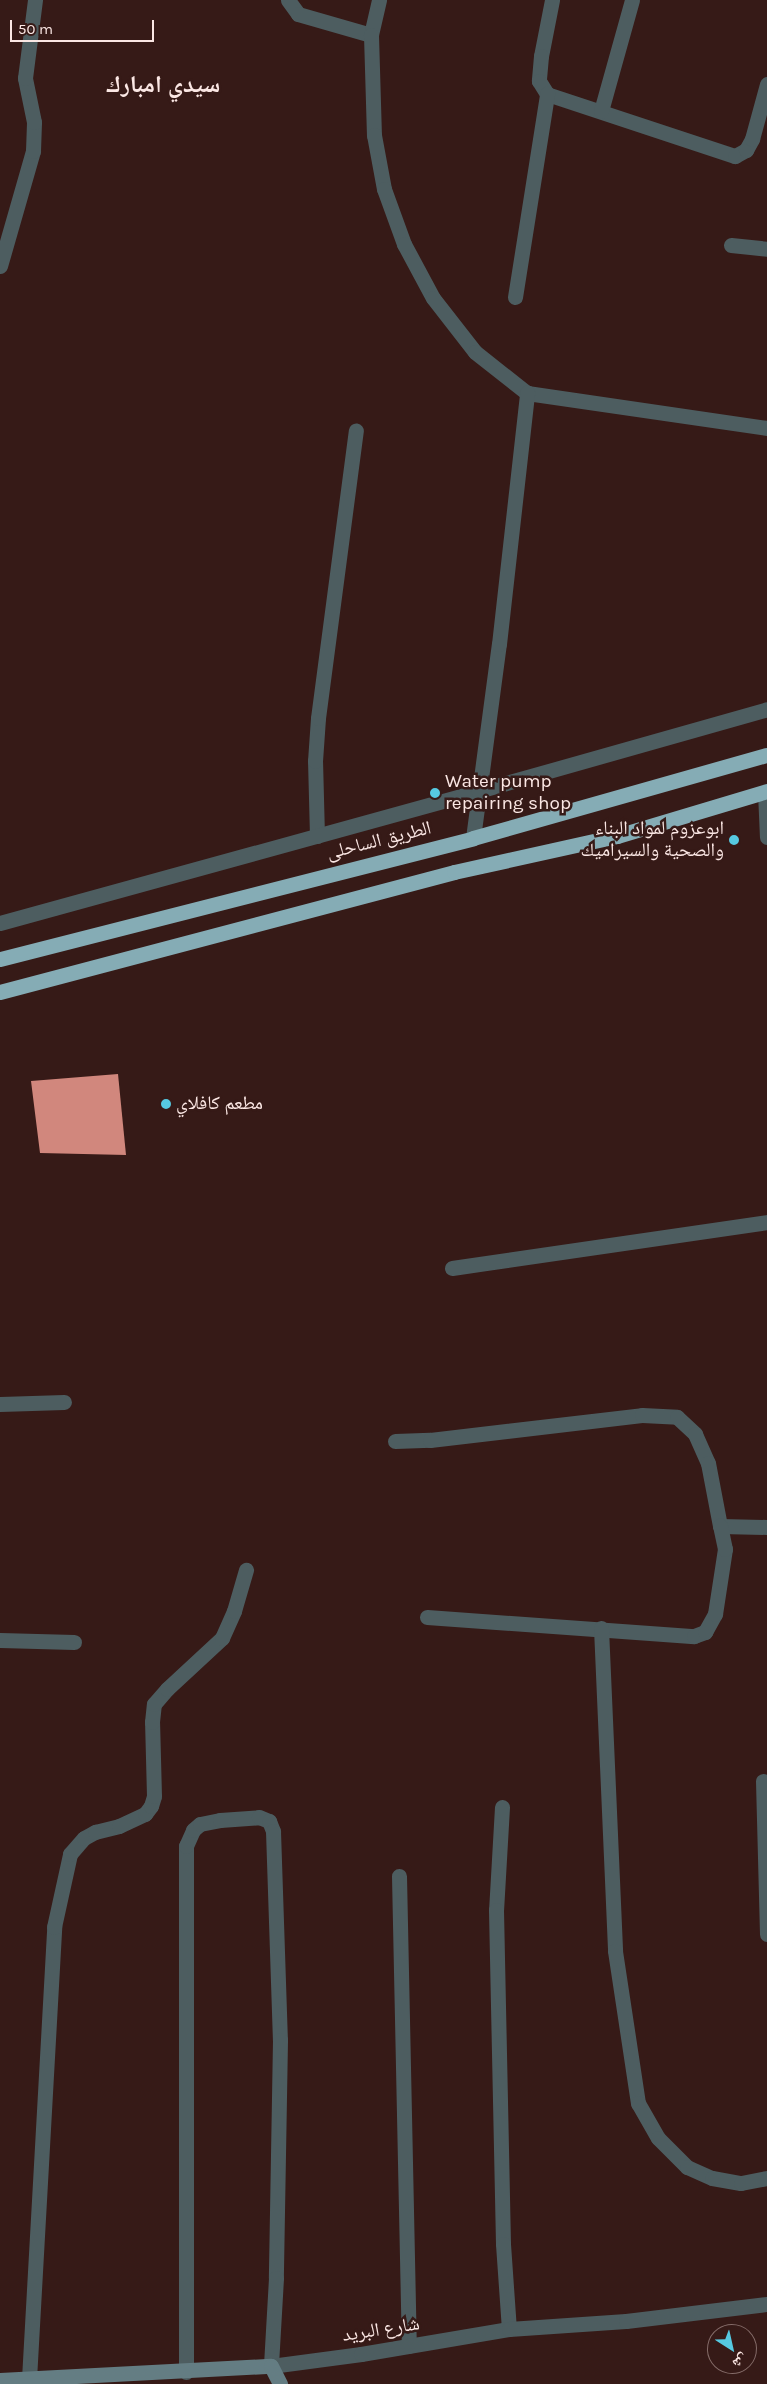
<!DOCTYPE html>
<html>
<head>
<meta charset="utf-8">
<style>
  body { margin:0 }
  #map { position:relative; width:767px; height:2384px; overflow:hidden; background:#361a17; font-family:Karla,"Noto Naskh Arabic",sans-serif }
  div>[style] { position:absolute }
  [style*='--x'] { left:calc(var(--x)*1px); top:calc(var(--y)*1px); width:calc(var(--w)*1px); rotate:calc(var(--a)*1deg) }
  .building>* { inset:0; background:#d1877d }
  .street>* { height:15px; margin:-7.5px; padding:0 7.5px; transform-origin:7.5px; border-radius:7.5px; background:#4d5d60 }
  .secondary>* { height:15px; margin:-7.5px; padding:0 7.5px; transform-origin:7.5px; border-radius:7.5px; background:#647d83 }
  .highway>* { height:15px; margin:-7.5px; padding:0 7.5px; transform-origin:7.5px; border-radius:7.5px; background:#85acb5 }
  .dots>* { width:14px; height:14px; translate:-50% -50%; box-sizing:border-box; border:2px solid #361a17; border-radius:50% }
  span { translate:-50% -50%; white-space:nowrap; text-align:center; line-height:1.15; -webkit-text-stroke:5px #361a17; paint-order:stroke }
  .poi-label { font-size:19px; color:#fbe7e4 }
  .left { translate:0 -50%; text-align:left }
  .right { translate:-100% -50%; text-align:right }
  .street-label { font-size:19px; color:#fbe7e4 }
  .district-label { font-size:24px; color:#fbe7e4; font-weight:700 }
  .north { position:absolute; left:707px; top:2324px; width:50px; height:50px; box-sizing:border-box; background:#361a17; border:1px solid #856c69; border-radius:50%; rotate:145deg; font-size:14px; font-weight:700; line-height:20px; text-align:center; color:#fbe7e4 }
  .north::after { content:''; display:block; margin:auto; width:18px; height:22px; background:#56c9e1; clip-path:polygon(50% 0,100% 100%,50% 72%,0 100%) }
  .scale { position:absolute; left:10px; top:20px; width:144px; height:22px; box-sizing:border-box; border:2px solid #fbe7e4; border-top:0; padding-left:6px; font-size:15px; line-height:18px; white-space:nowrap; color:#fbe7e4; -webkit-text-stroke:4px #361a17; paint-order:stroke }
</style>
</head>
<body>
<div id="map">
  <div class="building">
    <i style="clip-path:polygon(118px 1074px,126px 1155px,40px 1153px,31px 1081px)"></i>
  </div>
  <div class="street">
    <i style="--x:288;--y:0;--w:17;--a:54"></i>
    <i style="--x:298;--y:14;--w:76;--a:16"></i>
    <i style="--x:379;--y:0;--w:36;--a:103"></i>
    <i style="--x:371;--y:35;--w:100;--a:88.3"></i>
    <i style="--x:374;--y:135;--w:55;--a:79.5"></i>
    <i style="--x:384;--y:189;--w:59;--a:70"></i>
    <i style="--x:404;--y:244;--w:61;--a:61.8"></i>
    <i style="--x:433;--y:298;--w:68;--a:52.1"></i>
    <i style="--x:475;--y:352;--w:66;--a:38.3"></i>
    <i style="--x:527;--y:393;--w:243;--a:8.3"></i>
    <i style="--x:552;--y:0;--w:57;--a:101.1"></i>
    <i style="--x:541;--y:56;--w:25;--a:95"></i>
    <i style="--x:539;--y:81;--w:15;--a:58"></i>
    <i style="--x:547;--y:94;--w:198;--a:18.3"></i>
    <i style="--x:735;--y:156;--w:13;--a:-29"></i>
    <i style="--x:746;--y:150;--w:13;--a:-61"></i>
    <i style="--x:752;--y:139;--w:57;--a:-74.7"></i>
    <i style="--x:601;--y:111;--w:115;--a:-74.4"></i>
    <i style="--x:731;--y:245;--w:36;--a:6"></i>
    <i style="--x:0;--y:266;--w:120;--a:-74"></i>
    <i style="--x:33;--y:151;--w:29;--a:-88"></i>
    <i style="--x:34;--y:122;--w:45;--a:-101.6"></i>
    <i style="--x:25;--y:78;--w:79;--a:-82.7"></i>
    <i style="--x:515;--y:297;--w:206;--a:-81"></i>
    <i style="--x:765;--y:792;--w:45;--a:87.5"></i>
    <i style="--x:317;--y:836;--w:75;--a:-91.5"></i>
    <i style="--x:315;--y:761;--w:43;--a:-86"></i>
    <i style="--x:318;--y:718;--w:290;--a:-82.5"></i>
    <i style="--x:473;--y:838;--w:196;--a:-82.4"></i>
    <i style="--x:499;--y:644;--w:253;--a:-83.6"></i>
    <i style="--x:0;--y:923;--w:496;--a:-15.4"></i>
    <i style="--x:478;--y:791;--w:300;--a:-15.8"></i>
    <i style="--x:452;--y:1268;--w:318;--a:-8.3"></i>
    <i style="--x:0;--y:1404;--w:64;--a:-1.8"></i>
    <i style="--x:395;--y:1441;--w:35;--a:-2"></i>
    <i style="--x:430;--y:1440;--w:213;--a:-6.7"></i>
    <i style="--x:642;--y:1415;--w:35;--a:3"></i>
    <i style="--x:677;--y:1417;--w:25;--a:43"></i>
    <i style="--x:695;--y:1434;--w:32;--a:66"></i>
    <i style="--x:708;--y:1463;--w:64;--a:79.2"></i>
    <i style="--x:720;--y:1526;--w:47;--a:1.2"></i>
    <i style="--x:427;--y:1617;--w:268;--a:4.1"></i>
    <i style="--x:694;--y:1636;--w:12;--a:-20"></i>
    <i style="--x:705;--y:1632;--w:21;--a:-61"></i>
    <i style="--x:715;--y:1614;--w:66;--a:-81.3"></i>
    <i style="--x:725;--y:1549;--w:24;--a:-102"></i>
    <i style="--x:601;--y:1628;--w:323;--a:87.5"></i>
    <i style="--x:615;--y:1951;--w:154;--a:81.4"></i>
    <i style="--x:638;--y:2103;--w:40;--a:60.3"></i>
    <i style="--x:658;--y:2138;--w:41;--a:45"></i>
    <i style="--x:687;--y:2167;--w:27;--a:24"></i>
    <i style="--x:712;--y:2178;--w:29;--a:10"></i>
    <i style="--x:741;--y:2183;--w:26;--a:-11"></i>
    <i style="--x:0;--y:1640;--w:74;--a:1.5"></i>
    <i style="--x:763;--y:1781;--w:153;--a:88.5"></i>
    <i style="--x:502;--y:1807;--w:103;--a:93.3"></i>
    <i style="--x:496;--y:1910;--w:334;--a:88.8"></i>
    <i style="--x:503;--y:2244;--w:85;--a:86"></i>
    <i style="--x:399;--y:1876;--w:470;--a:88.8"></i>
    <i style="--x:186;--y:2372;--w:526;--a:-90"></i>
    <i style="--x:186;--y:1846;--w:17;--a:-66"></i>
    <i style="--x:193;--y:1830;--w:9;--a:-41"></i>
    <i style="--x:200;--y:1824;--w:20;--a:-11"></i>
    <i style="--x:220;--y:1820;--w:39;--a:-4"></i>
    <i style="--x:259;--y:1817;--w:11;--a:22"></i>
    <i style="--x:269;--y:1821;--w:11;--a:68"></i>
    <i style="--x:273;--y:1831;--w:209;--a:88.1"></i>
    <i style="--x:280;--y:2040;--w:238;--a:91"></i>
    <i style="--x:276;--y:2278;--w:88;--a:93.3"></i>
    <i style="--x:271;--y:2366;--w:91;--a:-7.6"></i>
    <i style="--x:361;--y:2354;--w:150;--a:-9.6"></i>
    <i style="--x:509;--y:2329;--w:117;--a:-3.9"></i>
    <i style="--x:626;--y:2321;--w:142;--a:-6.9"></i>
    <i style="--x:29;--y:2379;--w:453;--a:-86.8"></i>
    <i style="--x:54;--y:1927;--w:75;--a:-77.6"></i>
    <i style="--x:70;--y:1854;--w:21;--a:-49"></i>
    <i style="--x:84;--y:1838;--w:13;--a:-29"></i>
    <i style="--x:95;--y:1832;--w:25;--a:-14"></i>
    <i style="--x:119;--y:1826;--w:29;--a:-25"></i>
    <i style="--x:145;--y:1814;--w:10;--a:-53"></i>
    <i style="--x:151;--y:1806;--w:10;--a:-73"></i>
    <i style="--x:154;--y:1796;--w:74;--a:-91.5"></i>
    <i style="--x:152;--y:1722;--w:18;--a:-84"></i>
    <i style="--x:154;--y:1704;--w:20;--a:-49"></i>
    <i style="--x:167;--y:1689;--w:75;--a:-42.8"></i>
    <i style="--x:222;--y:1638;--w:30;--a:-66"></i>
    <i style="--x:234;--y:1611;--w:43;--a:-73.7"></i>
  </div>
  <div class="secondary">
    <i style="--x:0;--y:2380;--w:271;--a:-3"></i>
    <i style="--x:271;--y:2366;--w:20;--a:63"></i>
  </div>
  <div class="highway">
    <i style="--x:0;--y:959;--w:488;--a:-14.3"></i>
    <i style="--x:473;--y:838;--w:305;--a:-15.8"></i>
    <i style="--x:0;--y:992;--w:470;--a:-14.8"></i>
    <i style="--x:454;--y:872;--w:167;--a:-12.5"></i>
    <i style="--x:617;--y:836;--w:157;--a:-16.7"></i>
  </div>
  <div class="dots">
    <i style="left:435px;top:793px;background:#56c9e1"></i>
    <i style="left:734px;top:840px;background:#56c9e1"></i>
    <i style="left:166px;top:1104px;background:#56c9e1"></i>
  </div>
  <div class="poi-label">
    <span class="left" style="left:445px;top:793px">Water pump<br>repairing shop</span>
    <span class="right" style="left:724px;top:840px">ابوعزوم لمواد البناء<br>والصحية والسيراميك</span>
    <span class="left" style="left:176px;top:1104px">مطعم كافلاي</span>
  </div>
  <div class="street-label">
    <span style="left:379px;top:841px;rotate:-14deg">الطريق الساحلى</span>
    <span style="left:381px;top:2330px;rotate:-9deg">شارع البريد</span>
  </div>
  <div class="district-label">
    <span style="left:163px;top:85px">سيدي امبارك</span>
  </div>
  <div class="north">ش</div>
  <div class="scale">50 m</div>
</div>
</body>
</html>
